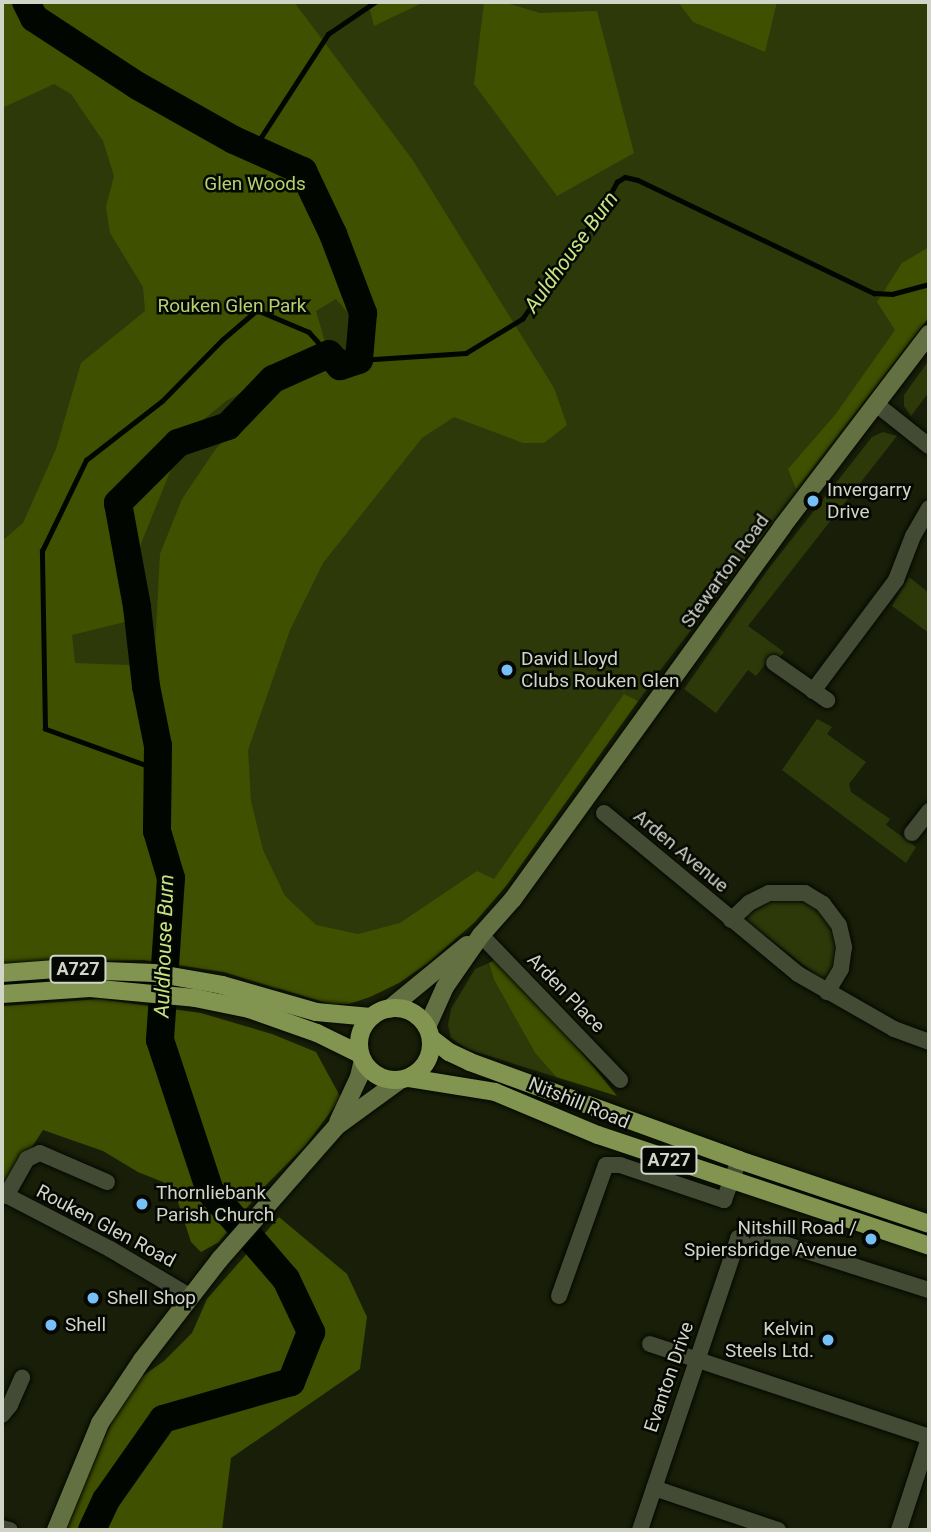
<!DOCTYPE html>
<html>
<head>
<meta charset="utf-8">
<style>
  body { margin:0 }
  #map { position:relative; width:931px; height:1532px; overflow:hidden; background:#181e08; font-family:Roboto,sans-serif }
  div>[style] { position:absolute }
  [style*='--x'] { left:calc(var(--x)*1px); top:calc(var(--y)*1px); width:calc(var(--w)*1px); rotate:calc(var(--a)*1deg) }
  .green>* { inset:0; background:#2e390a }
  .forest>* { inset:0; background:#405001 }
  .stream>* { height:4.5px; margin:-2.25px; padding:0 2.25px; transform-origin:2.25px; border-radius:2.25px; background:#020600 }
  .river>* { height:28px; margin:-14px; padding:0 14px; transform-origin:14px; border-radius:14px; background:#020600 }
  .roads { filter:drop-shadow(0 0 2px #040800) drop-shadow(0 0 2px #040800) }
  .minor>* { height:16px; margin:-8px; padding:0 8px; transform-origin:8px; border-radius:8px; background:#444b34 }
  .secondary>* { height:18px; margin:-9px; padding:0 9px; transform-origin:9px; border-radius:9px; background:#637042 }
  .primary>* { height:18px; margin:-9px; padding:0 9px; transform-origin:9px; border-radius:9px; background:#819550 }
  .primary>.ring { margin:-9px; padding:0; box-sizing:content-box; background:none; border:18px solid #819550; border-radius:50% }
  .dots>* { width:19px; height:19px; translate:-50% -50%; box-sizing:border-box; border:4px solid #050702; border-radius:50% }
  span { translate:-50% -50%; white-space:nowrap; text-align:center; line-height:1.15; -webkit-text-stroke:5px #050702; paint-order:stroke }
  .shield-label span { padding:2px 5px; background:#050702; border:2px solid; border-radius:5px; -webkit-text-stroke-width:0 }
  .shield-label { font-size:18px; color:#d0d5c7; font-weight:700 }
  .park-label { font-size:19px; color:#b5d16f }
  .poi-label { font-size:19px; color:#d0d5c7 }
  .left { translate:0 -50%; text-align:left }
  .right { translate:-100% -50%; text-align:right }
  .street-label { font-size:19px; color:#d0d5c7 }
  .water-label { font-size:21px; color:#c7e482; font-style:italic }
  .frame { position:absolute; inset:0; border:4px solid #d0d5c7; pointer-events:none }
</style>
</head>
<body>
<div id="map">
  <div class="green">
    <i style="clip-path:polygon(2px 2px,929px 2px,929px 317px,662px 668px,506px 886px,277px 989px,224px 972px,144px 960px,2px 964px)"></i>
    <i style="clip-path:polygon(929px 360px,929px 392px,911px 416px,904px 406px,904px 395px)"></i>
    <i style="clip-path:polygon(883px 432px,897px 436px,748px 626px,784px 652px,780px 657px,771px 657px,756px 676px,748px 670px,716px 713px,684px 689px,769px 568px,872px 437px)"></i>
    <i style="clip-path:polygon(909px 577px,929px 593px,929px 633px,892px 606px)"></i>
    <i style="clip-path:polygon(817px 719px,832px 727px,827px 734px,866px 762px,849px 784px,851px 792px,890px 819px,886px 825px,916px 847px,906px 863px,782px 770px)"></i>
    <i style="clip-path:polygon(796px 897px,823px 911px,838px 938px,837px 968px,826px 982px,741px 917px,766px 900px)"></i>
    <i style="clip-path:polygon(489px 963px,494px 980px,535px 1053px,556px 1077px,467px 1049px,451px 1038px,448px 1025px,451px 1009px,475px 969px)"></i>
  </div>
  <div class="forest">
    <i style="clip-path:polygon(evenodd,2px 2px,294px 2px,412px 159px,554px 388px,567px 425px,544px 443px,523px 443px,454px 417px,422px 438px,323px 563px,290px 630px,248px 750px,251px 801px,263px 850px,285px 896px,316px 925px,358px 934px,400px 923px,477px 871px,494px 879px,624px 694px,638px 701px,506px 886px,475px 922px,428px 963px,399px 983px,370px 997px,349px 1004px,330px 1004px,224px 972px,144px 960px,52px 961px,2px 965px,2px 541px,23px 523px,56px 449px,81px 363px,145px 311px,143px 287px,110px 233px,106px 207px,114px 176px,103px 141px,71px 94px,54px 84px,2px 108px,2px 2px,336px 299px,348px 313px,357px 342px,350px 354px,325px 342px,316px 311px,336px 299px,2px 2px,244px 391px,251px 408px,215px 450px,182px 499px,160px 554px,154px 666px,75px 663px,72px 635px,129px 621px,130px 591px,142px 541px,185px 435px,226px 401px,244px 391px)"></i>
    <i style="clip-path:polygon(368px 2px,424px 2px,374px 26px)"></i>
    <i style="clip-path:polygon(484px 2px,503px 2px,540px 13px,597px 11px,634px 153px,557px 196px,474px 84px)"></i>
    <i style="clip-path:polygon(678px 2px,777px 2px,765px 52px,693px 22px)"></i>
    <i style="clip-path:polygon(929px 247px,929px 317px,796px 489px,788px 469px,835px 415px,895px 330px,877px 302px,902px 263px)"></i>
    <i style="clip-path:polygon(498px 958px,593px 1066px,617px 1096px,556px 1077px,535px 1053px,494px 980px,489px 963px)"></i>
    <i style="clip-path:polygon(99px 999px,201px 1013px,272px 1034px,316px 1052px,341px 1098px,305px 1146px,264px 1187px,219px 1242px,201px 1252px,191px 1242px,178px 1202px,168px 1184px,138px 1172px,103px 1151px,43px 1130px,8px 1184px,2px 1180px,2px 1006px)"></i>
    <i style="clip-path:polygon(279px 1217px,347px 1274px,367px 1317px,360px 1369px,231px 1458px,222px 1530px,66px 1530px,77px 1497px,120px 1404px,140px 1378px,164px 1361px,192px 1333px,207px 1299px)"></i>
  </div>
  <div class="stream">
    <i style="--x:254;--y:148;--w:136;--a:-57"></i>
    <i style="--x:328;--y:34;--w:57;--a:-34.2"></i>
    <i style="--x:359;--y:360;--w:107;--a:-3.7"></i>
    <i style="--x:466;--y:353;--w:66;--a:-31.3"></i>
    <i style="--x:522;--y:319;--w:140;--a:-54"></i>
    <i style="--x:604;--y:206;--w:27;--a:-62"></i>
    <i style="--x:617;--y:182;--w:9;--a:-32"></i>
    <i style="--x:625;--y:177;--w:13;--a:13"></i>
    <i style="--x:638;--y:180;--w:262;--a:25.6"></i>
    <i style="--x:874;--y:293;--w:18;--a:3"></i>
    <i style="--x:892;--y:294;--w:38;--a:-15"></i>
    <i style="--x:158;--y:770;--w:120;--a:-160.1"></i>
    <i style="--x:45;--y:729;--w:178;--a:-91"></i>
    <i style="--x:42;--y:551;--w:101;--a:-64.2"></i>
    <i style="--x:86;--y:460;--w:96;--a:-37.8"></i>
    <i style="--x:162;--y:401;--w:86;--a:-45.5"></i>
    <i style="--x:222;--y:340;--w:46;--a:-40.6"></i>
    <i style="--x:257;--y:310;--w:56;--a:22.9"></i>
    <i style="--x:309;--y:332;--w:30;--a:48"></i>
  </div>
  <div class="river">
    <i style="--x:26;--y:2;--w:18;--a:63"></i>
    <i style="--x:34;--y:18;--w:124;--a:33.2"></i>
    <i style="--x:138;--y:86;--w:110;--a:29.4"></i>
    <i style="--x:234;--y:140;--w:76;--a:24.2"></i>
    <i style="--x:303;--y:171;--w:70;--a:64.5"></i>
    <i style="--x:333;--y:234;--w:85;--a:69.2"></i>
    <i style="--x:363;--y:313;--w:47;--a:94.9"></i>
    <i style="--x:359;--y:360;--w:20;--a:162"></i>
    <i style="--x:340;--y:366;--w:16;--a:-133"></i>
    <i style="--x:329;--y:354;--w:61;--a:155.9"></i>
    <i style="--x:273;--y:379;--w:65;--a:133.8"></i>
    <i style="--x:228;--y:426;--w:53;--a:161.2"></i>
    <i style="--x:178;--y:443;--w:85;--a:135"></i>
    <i style="--x:118;--y:503;--w:106;--a:79.6"></i>
    <i style="--x:137;--y:607;--w:80;--a:83.5"></i>
    <i style="--x:146;--y:686;--w:61;--a:78.7"></i>
    <i style="--x:158;--y:746;--w:85;--a:90.7"></i>
    <i style="--x:157;--y:831;--w:49;--a:73.4"></i>
    <i style="--x:171;--y:878;--w:162;--a:93.9"></i>
    <i style="--x:160;--y:1040;--w:159;--a:71.7"></i>
    <i style="--x:210;--y:1191;--w:116;--a:49.2"></i>
    <i style="--x:286;--y:1279;--w:59;--a:64.7"></i>
    <i style="--x:311;--y:1332;--w:54;--a:111.8"></i>
    <i style="--x:291;--y:1382;--w:133;--a:163.9"></i>
    <i style="--x:163;--y:1419;--w:99;--a:125.1"></i>
    <i style="--x:106;--y:1500;--w:33;--a:115"></i>
  </div>
  <div class="roads">
    <div class="minor">
      <i style="--x:876;--y:404;--w:68;--a:38.4"></i>
      <i style="--x:774;--y:663;--w:65;--a:34.9"></i>
      <i style="--x:813;--y:691;--w:139;--a:-53.2"></i>
      <i style="--x:896;--y:580;--w:47;--a:-68.9"></i>
      <i style="--x:913;--y:536;--w:32;--a:-60"></i>
      <i style="--x:604;--y:813;--w:252;--a:39.7"></i>
      <i style="--x:798;--y:974;--w:111;--a:29.8"></i>
      <i style="--x:894;--y:1029;--w:37;--a:20"></i>
      <i style="--x:912;--y:833;--w:28;--a:-52"></i>
      <i style="--x:731;--y:920;--w:25;--a:-43"></i>
      <i style="--x:749;--y:903;--w:22;--a:-27"></i>
      <i style="--x:769;--y:893;--w:36;--a:0"></i>
      <i style="--x:805;--y:893;--w:21;--a:31"></i>
      <i style="--x:823;--y:904;--w:26;--a:53"></i>
      <i style="--x:839;--y:925;--w:23;--a:77"></i>
      <i style="--x:844;--y:947;--w:22;--a:98"></i>
      <i style="--x:841;--y:969;--w:27;--a:121"></i>
      <i style="--x:481;--y:935;--w:201;--a:46.2"></i>
      <i style="--x:2;--y:1193;--w:122;--a:27.4"></i>
      <i style="--x:110;--y:1249;--w:94;--a:30.7"></i>
      <i style="--x:6;--y:1196;--w:43;--a:-60.4"></i>
      <i style="--x:27;--y:1159;--w:14;--a:-25"></i>
      <i style="--x:40;--y:1153;--w:73;--a:23.4"></i>
      <i style="--x:559;--y:1296;--w:139;--a:-70.3"></i>
      <i style="--x:606;--y:1165;--w:14;--a:0"></i>
      <i style="--x:620;--y:1165;--w:110;--a:18.6"></i>
      <i style="--x:724;--y:1200;--w:43;--a:-69.4"></i>
      <i style="--x:650;--y:1344;--w:294;--a:18.4"></i>
      <i style="--x:2;--y:1415;--w:13;--a:-51"></i>
      <i style="--x:10;--y:1405;--w:30;--a:-66"></i>
      <i style="--x:654;--y:1488;--w:131;--a:18.7"></i>
      <i style="--x:2;--y:1528;--w:8;--a:14"></i>
      <i style="--x:640;--y:1530;--w:308;--a:-71.4"></i>
      <i style="--x:738;--y:1238;--w:16;--a:-15"></i>
      <i style="--x:753;--y:1234;--w:185;--a:17.7"></i>
      <i style="--x:899;--y:1530;--w:97;--a:-71.9"></i>
    </div>
    <div class="secondary">
      <i style="--x:389;--y:1009;--w:101;--a:-39.4"></i>
      <i style="--x:427;--y:1027;--w:44;--a:-65.8"></i>
      <i style="--x:445;--y:987;--w:63;--a:-55.3"></i>
      <i style="--x:481;--y:935;--w:48;--a:-48.4"></i>
      <i style="--x:513;--y:899;--w:459;--a:-54.1"></i>
      <i style="--x:782;--y:527;--w:243;--a:-52.7"></i>
      <i style="--x:338;--y:1122;--w:50;--a:-65"></i>
      <i style="--x:359;--y:1077;--w:17;--a:-77"></i>
      <i style="--x:56;--y:1530;--w:116;--a:-67.6"></i>
      <i style="--x:100;--y:1423;--w:76;--a:-56.3"></i>
      <i style="--x:142;--y:1360;--w:128;--a:-52.3"></i>
      <i style="--x:220;--y:1259;--w:177;--a:-48.7"></i>
      <i style="--x:337;--y:1126;--w:78;--a:-36.1"></i>
    </div>
    <div class="primary">
      <i style="--x:2;--y:973;--w:54;--a:-4.2"></i>
      <i style="--x:56;--y:969;--w:98;--a:2.3"></i>
      <i style="--x:154;--y:973;--w:69;--a:10"></i>
      <i style="--x:222;--y:985;--w:98;--a:16"></i>
      <i style="--x:316;--y:1012;--w:55;--a:5.2"></i>
      <i style="--x:2;--y:994;--w:88;--a:-3.9"></i>
      <i style="--x:90;--y:988;--w:105;--a:5.4"></i>
      <i style="--x:195;--y:998;--w:55;--a:11.5"></i>
      <i style="--x:249;--y:1009;--w:72;--a:19.4"></i>
      <i style="--x:317;--y:1033;--w:48;--a:26"></i>
      <i class="ring" style="left:359px;top:1008px;width:54px;height:54px"></i>
      <i style="--x:431;--y:1038;--w:23;--a:38"></i>
      <i style="--x:449;--y:1052;--w:23;--a:25"></i>
      <i style="--x:470;--y:1062;--w:286;--a:20"></i>
      <i style="--x:739;--y:1160;--w:200;--a:18.6"></i>
      <i style="--x:409;--y:1078;--w:87;--a:9.2"></i>
      <i style="--x:495;--y:1092;--w:112;--a:22.7"></i>
      <i style="--x:598;--y:1135;--w:349;--a:18.5"></i>
    </div>
  </div>
  <div class="dots">
    <i style="left:813px;top:501px;background:#77bff7"></i>
    <i style="left:507px;top:670px;background:#77bff7"></i>
    <i style="left:142px;top:1204px;background:#77bff7"></i>
    <i style="left:871px;top:1239px;background:#77bff7"></i>
    <i style="left:93px;top:1298px;background:#77bff7"></i>
    <i style="left:51px;top:1325px;background:#77bff7"></i>
    <i style="left:828px;top:1340px;background:#77bff7"></i>
  </div>
  <div class="shield-label">
    <span style="left:78px;top:969px">A727</span>
    <span style="left:669px;top:1160px">A727</span>
  </div>
  <div class="park-label">
    <span style="left:255px;top:184px">Glen Woods</span>
    <span style="left:232px;top:306px">Rouken Glen Park</span>
  </div>
  <div class="poi-label">
    <span class="left" style="left:827px;top:501px">Invergarry<br>Drive</span>
    <span class="left" style="left:521px;top:670px">David Lloyd<br>Clubs Rouken Glen</span>
    <span class="left" style="left:156px;top:1204px">Thornliebank<br>Parish Church</span>
    <span class="right" style="left:857px;top:1239px">Nitshill Road /<br>Spiersbridge Avenue</span>
    <span class="left" style="left:107px;top:1298px">Shell Shop</span>
    <span class="left" style="left:65px;top:1325px">Shell</span>
    <span class="right" style="left:814px;top:1340px">Kelvin<br>Steels Ltd.</span>
  </div>
  <div class="street-label">
    <span style="left:725px;top:571px;rotate:-54deg">Stewarton Road</span>
    <span style="left:681px;top:851px;rotate:40deg">Arden Avenue</span>
    <span style="left:566px;top:993px;rotate:46deg">Arden Place</span>
    <span style="left:579px;top:1103px;rotate:22deg">Nitshill Road</span>
    <span style="left:106px;top:1226px;rotate:28deg">Rouken Glen Road</span>
    <span style="left:669px;top:1377px;rotate:-71deg">Evanton Drive</span>
  </div>
  <div class="water-label">
    <span style="left:571px;top:252px;rotate:-54deg">Auldhouse Burn</span>
    <span style="left:164px;top:946px;rotate:-88deg">Auldhouse Burn</span>
  </div>
  <div class="frame"></div>
</div>
</body>
</html>
